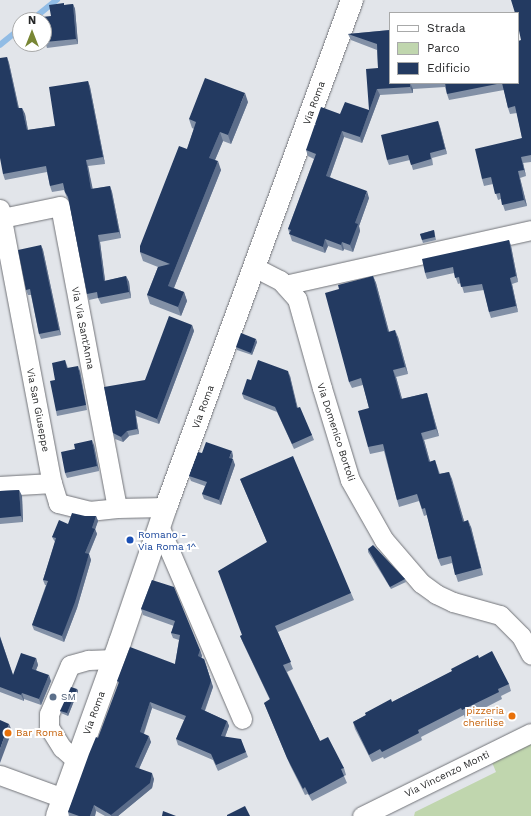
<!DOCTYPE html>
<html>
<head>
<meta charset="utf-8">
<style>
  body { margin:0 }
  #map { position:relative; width:531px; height:816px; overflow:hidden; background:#e2e5ea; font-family:"Work Sans",sans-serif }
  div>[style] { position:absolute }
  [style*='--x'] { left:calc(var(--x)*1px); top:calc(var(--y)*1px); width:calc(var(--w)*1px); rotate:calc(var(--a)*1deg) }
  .green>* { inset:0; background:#c0d6ae }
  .stream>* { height:5.5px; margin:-2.75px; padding:0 2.75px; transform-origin:2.75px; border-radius:2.75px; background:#91bce5 }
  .roads { filter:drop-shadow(0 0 1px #727479) drop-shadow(0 0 1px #727479) }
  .minor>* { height:19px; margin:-9.5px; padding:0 9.5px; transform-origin:9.5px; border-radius:9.5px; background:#fff }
  .major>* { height:22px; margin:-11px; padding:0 11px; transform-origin:11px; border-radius:11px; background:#fff }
  .wall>* { inset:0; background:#8290a6 }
  .shaded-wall>* { inset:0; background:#5c6d8a }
  .building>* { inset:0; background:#233a61 }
  .dots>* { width:11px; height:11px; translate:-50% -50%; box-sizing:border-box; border:2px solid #fff; border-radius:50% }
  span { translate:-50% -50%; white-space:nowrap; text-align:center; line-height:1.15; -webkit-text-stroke:4px #fff; paint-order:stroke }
  .street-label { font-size:10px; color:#262728 }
  .transit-label { font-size:10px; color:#164399 }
  .left { translate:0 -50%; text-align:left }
  .service-label { font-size:10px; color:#4e5e75 }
  .food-label { font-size:10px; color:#c56008 }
  .right { translate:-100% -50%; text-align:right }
  .legend { position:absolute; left:389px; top:12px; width:130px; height:72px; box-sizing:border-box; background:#fff; border:1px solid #a8a9a9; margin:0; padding:5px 7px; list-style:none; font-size:12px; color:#262728 }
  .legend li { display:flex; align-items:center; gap:8px; height:20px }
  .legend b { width:20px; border:1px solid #a8a9a9 }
  .north { position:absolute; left:12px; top:12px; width:40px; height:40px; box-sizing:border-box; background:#fff; border:1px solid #a8a9a9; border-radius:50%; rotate:0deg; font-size:11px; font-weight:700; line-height:16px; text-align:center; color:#262728 }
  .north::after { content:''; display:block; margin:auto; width:14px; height:18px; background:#788634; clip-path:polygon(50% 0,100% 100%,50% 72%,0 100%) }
</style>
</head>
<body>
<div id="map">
  <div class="green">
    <i style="clip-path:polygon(531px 735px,531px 816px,414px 816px,415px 812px,496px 772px,489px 755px)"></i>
  </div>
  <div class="stream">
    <i style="--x:32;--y:20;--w:32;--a:-39"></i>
    <i style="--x:0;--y:45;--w:26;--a:-39"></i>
  </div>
  <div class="roads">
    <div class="minor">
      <i style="--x:0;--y:209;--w:279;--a:79.3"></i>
      <i style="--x:52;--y:483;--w:21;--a:73"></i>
      <i style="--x:58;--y:503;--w:32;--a:14"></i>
      <i style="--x:89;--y:511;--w:28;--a:-6"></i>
      <i style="--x:117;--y:508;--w:49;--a:-1.2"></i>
      <i style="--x:2;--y:218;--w:59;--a:-11.7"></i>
      <i style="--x:60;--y:206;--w:307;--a:79.3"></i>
      <i style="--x:254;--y:267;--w:29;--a:27"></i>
      <i style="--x:280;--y:280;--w:25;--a:48"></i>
      <i style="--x:297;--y:299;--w:92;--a:74.3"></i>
      <i style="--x:322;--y:388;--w:96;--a:73.1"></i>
      <i style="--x:350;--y:480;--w:69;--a:60.5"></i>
      <i style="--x:384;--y:540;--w:57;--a:49.3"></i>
      <i style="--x:421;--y:583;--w:19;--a:36"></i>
      <i style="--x:436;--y:594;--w:19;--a:25"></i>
      <i style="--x:453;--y:602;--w:49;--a:15.5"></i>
      <i style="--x:500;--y:615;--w:30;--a:45"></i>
      <i style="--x:521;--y:636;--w:21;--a:62"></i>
      <i style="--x:285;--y:285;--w:252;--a:-12.6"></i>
      <i style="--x:0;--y:486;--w:52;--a:-3.3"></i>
      <i style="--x:159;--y:526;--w:210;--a:66.7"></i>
      <i style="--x:76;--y:760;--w:18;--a:-139"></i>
      <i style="--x:62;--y:748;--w:25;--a:-122"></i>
      <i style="--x:49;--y:727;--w:13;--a:-90"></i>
      <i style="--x:49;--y:714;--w:53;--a:-66.8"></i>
      <i style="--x:70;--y:665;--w:19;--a:-16"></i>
      <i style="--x:88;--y:660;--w:26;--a:-2"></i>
      <i style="--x:0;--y:775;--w:67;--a:20.1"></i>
      <i style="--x:362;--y:816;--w:188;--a:-26.2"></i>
    </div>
    <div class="major">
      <i style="--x:57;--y:816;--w:185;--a:-70.1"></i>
      <i style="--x:120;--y:642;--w:143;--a:-71.2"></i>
      <i style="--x:166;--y:507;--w:540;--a:-69.85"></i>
    </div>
  </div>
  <div class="wall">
    <i style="clip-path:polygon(531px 0,531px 162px,523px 163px,526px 176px,520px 178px,527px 206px,505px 211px,501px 199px,498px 200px,493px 184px,484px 186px,482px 179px,522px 138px,517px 113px,510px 114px,508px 108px,504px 90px,449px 100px,447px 94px,445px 87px,413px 89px,413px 93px,380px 95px,362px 143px,344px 137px,330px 177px,369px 198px,359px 226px,360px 231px,353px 252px,344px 249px,343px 251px,328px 246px,325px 253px,292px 241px,288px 229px,314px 159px,308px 156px,306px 150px,340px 114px,369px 110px,378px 68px,377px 50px,351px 40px,348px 34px,390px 30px,390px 83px,518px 83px,521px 40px)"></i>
    <i style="clip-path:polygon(73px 4px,75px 9px,78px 44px,47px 48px,45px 42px,51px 16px,65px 5px)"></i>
    <i style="clip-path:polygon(7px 57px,9px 63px,19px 108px,22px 108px,25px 114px,28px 130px,55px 126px,88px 81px,90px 87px,105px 164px,88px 166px,92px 189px,110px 186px,112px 192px,121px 238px,100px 242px,105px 281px,126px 276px,129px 282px,131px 298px,101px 304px,98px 298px,89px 300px,87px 294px,69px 201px,67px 198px,64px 190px,52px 192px,50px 186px,47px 172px,5px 180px,3px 174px)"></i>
    <i style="clip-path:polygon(248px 102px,231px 144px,223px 141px,215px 160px,221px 170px,174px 288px,184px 292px,187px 301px,181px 316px,150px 304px,147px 295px,158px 267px,143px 261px,140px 252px,187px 149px,194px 129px,192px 128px,189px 119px)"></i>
    <i style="clip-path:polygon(438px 121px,440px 127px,447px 154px,432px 158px,433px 165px,413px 170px,410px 160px,389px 165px,387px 160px)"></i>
    <i style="clip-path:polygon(434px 230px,436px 240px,423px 243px,420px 234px)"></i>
    <i style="clip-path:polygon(509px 240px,511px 246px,518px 282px,512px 284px,518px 312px,491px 318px,489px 312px,484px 290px,464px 293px,461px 283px,458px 284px,454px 273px,427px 279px,425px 273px)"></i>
    <i style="clip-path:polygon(41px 245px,43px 250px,61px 335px,41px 339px,39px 334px,31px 295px,28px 295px,26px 290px)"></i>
    <i style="clip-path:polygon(373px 276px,376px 283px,389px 332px,398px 337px,408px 374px,396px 377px,402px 399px,427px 393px,429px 400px,439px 436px,424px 440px,430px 462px,435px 460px,440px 474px,449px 472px,464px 521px,471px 527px,483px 575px,458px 582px,452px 563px,441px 566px,438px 559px,427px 515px,424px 516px,419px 501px,399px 507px,397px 500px,384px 451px,370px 454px,368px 447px,369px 408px,363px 385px,352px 388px,349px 382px,339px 289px)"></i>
    <i style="clip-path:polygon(192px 325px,194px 331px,159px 424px,136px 416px,139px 434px,129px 436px,123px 442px,115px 439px,113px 433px,145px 380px)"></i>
    <i style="clip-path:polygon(257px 342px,252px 355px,237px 350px,236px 347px)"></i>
    <i style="clip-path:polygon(65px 360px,68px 368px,80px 371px,87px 410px,57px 416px,56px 411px,55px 380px)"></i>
    <i style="clip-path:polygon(290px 376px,297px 408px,312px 435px,314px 440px,294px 449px,277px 412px,244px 399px,242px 394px,251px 380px)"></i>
    <i style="clip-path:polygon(94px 445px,99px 471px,67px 478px,65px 473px,75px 449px)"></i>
    <i style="clip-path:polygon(202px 453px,233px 456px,232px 459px,235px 465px,221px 505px,204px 499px,202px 494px,205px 486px,191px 481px,189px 476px)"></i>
    <i style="clip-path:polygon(240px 479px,351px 593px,354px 600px,278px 632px,293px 669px,287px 672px,320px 741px,344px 768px,346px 775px,344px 776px,347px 783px,312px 801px,308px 794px,305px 795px,290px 765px,264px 703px,270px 700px,243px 643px,240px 636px,242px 635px,267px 542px)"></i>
    <i style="clip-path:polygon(19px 490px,22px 496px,23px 522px,0 524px,0 491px)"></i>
    <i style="clip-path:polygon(85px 516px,96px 516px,98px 521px,95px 529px,97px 534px,89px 554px,91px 560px,77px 608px,64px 642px,34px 630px,32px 625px,46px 585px,45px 585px,43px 580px,55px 542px,52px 537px,68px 524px)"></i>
    <i style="clip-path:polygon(368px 549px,405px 579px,406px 582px,391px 589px,368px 552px)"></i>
    <i style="clip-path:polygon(152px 580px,200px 650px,202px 656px,201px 658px,206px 665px,213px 687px,205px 711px,227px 721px,229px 726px,225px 737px,246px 752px,248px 757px,218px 771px,213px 760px,178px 745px,176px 739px,184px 720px,152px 708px,144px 734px,151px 742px,139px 769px,154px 779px,152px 788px,118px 816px,105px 816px,96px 811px,95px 816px,69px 816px,68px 812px,98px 738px,119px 684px,117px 681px,175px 664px,179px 640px,173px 638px,171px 633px,174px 626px,143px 615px,141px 609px)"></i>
    <i style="clip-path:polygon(0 636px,13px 675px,36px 658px,38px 665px,36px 670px,51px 681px,41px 705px,24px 699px,24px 701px,0 692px)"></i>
    <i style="clip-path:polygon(479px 658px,509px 684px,511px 691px,501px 696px,502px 699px,465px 718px,464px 715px,421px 737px,422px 740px,384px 759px,383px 757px,372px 762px,355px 729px,353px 722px,366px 715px,365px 713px,392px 702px)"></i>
    <i style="clip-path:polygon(77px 689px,78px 691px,68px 716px,61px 713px,60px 711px)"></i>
  </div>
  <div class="shaded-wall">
    <i style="clip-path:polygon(73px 4px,75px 9px,78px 44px,76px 39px)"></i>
    <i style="clip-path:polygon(7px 57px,9px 63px,20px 114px,18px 108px)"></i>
    <i style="clip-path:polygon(88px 81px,90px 87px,105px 164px,103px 157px)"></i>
    <i style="clip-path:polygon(410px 83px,413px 89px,413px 93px,410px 87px)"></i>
    <i style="clip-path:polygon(377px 89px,380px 95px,362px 143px,360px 137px)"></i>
    <i style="clip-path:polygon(245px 93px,248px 102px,231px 144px,228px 135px)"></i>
    <i style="clip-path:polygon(22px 108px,25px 114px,29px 136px,27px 130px)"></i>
    <i style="clip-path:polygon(438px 121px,440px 127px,447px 154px,445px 149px)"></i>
    <i style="clip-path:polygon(342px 131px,344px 137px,328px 182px,326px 176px)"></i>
    <i style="clip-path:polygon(220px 132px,223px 141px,212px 167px,209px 158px)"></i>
    <i style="clip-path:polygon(521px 157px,523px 163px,526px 176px,524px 170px)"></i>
    <i style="clip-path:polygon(86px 160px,88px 166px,94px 195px,91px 189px)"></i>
    <i style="clip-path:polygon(218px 161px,221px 170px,171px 295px,168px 286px)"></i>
    <i style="clip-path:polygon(518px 171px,520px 178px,527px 206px,524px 200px)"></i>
    <i style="clip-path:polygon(110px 186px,112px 192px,121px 238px,119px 232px)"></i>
    <i style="clip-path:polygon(367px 191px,369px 198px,359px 226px,360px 231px,353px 252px,350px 245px,355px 223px)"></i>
    <i style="clip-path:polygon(98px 235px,100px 242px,106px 287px,104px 281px)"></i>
    <i style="clip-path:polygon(325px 239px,328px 246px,325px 253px,323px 247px)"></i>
    <i style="clip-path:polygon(509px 240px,511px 246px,518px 282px,516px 276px)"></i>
    <i style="clip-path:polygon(342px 242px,344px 249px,343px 251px,341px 245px)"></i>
    <i style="clip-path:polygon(41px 245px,43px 250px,61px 335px,59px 330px)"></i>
    <i style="clip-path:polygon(126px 276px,129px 282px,131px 298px,129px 292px)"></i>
    <i style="clip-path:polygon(373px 276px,376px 283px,391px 339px,388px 332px)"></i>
    <i style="clip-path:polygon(510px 278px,512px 284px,518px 312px,516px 306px)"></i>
    <i style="clip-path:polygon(184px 292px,187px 301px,181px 316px,178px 307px)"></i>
    <i style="clip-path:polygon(192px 325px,194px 331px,159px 424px,157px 419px)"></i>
    <i style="clip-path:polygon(395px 330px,398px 337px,408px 374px,405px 367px)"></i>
    <i style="clip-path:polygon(256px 339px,257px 342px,252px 355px,251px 353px)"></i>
    <i style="clip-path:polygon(78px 366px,80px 371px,87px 410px,86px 405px)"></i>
    <i style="clip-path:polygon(393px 370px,396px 377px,404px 406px,401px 399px)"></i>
    <i style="clip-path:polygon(288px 371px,290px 376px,299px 413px,297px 408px)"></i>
    <i style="clip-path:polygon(427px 393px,429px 400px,439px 436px,436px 429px)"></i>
    <i style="clip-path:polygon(135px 410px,139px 434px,137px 429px)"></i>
    <i style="clip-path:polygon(127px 431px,129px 436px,123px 442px,121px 437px)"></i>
    <i style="clip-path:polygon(421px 433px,424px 440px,432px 469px,429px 462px)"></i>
    <i style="clip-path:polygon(92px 440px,94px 445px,99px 471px,97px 466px)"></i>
    <i style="clip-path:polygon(232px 451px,233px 456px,231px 463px,229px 458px)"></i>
    <i style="clip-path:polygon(233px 459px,235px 465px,221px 505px,219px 500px)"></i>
    <i style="clip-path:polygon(449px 472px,452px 479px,466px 528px,463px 522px)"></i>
    <i style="clip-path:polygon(19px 490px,22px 496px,23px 522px,21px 516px)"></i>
    <i style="clip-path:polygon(96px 516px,98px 521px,94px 533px,92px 528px)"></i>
    <i style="clip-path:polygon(468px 520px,471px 527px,483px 575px,481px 568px)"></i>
    <i style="clip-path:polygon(95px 529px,97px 534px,87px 558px,85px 553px)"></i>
    <i style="clip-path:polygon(89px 554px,91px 560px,77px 608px,64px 642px,62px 636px)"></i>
    <i style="clip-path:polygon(200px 650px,202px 656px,200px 662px,198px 656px)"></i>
    <i style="clip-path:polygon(36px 658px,38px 665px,34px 675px,32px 669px)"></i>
    <i style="clip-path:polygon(204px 659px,213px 687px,203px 715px,201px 709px)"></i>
    <i style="clip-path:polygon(49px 675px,51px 681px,41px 705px,39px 699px)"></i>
    <i style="clip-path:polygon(77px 689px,78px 691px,68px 716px,67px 713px)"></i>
    <i style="clip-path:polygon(22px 693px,24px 699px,24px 701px,21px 695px)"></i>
    <i style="clip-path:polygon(150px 702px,152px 708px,142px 738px,140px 732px)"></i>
    <i style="clip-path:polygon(227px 721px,229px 726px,223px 742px,221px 736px)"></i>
    <i style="clip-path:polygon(9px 724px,12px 731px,0 763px,0 749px)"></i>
    <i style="clip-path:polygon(149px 736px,151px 742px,137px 773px,135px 767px)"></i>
    <i style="clip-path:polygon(152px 773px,154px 779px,152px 788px,118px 816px,111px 816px,111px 815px)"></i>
    <i style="clip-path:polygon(94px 805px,96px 811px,95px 816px,90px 816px)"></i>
  </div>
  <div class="building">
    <i style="clip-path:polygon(511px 0,531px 0,531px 155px,521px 157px,524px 170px,518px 171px,524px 200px,502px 205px,500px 193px,495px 194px,491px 177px,482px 179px,475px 149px,522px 138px,515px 106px,508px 108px,502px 83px,518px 83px,518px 41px,521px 40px,518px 26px,518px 13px,515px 13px)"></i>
    <i style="clip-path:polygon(64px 3px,64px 5px,73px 4px,76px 39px,45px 42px,44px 33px,44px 20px,43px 20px,42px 17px,51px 16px,49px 5px)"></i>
    <i style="clip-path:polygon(390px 30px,390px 83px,410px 83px,410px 87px,377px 89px,360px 137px,342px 131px,326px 176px,367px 191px,355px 223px,358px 224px,350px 245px,342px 242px,341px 245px,325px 239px,323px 247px,289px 234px,291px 230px,288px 229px,316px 154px,306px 150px,321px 107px,340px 114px,345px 102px,369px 110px,366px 69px,378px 68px,377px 44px,348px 34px)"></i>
    <i style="clip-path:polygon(7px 57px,18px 108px,22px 108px,27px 130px,55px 126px,49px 87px,88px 81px,103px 157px,86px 160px,91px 189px,110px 186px,119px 232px,98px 235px,104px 281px,126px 276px,129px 292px,98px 298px,97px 292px,87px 294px,68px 197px,65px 192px,63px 183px,50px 186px,46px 166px,3px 174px,0 158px,0 58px)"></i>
    <i style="clip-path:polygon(205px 78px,245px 93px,228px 135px,220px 132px,209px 158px,218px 161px,168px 286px,184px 292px,178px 307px,147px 295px,158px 267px,170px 264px,140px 252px,140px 246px,179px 146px,187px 149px,196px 122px,189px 119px)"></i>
    <i style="clip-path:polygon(445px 83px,502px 83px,447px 94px)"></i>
    <i style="clip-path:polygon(438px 121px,445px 149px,430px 153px,431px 159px,411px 165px,408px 155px,387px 160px,381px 135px)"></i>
    <i style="clip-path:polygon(434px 230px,435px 237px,422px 240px,420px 234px)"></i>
    <i style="clip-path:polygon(509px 240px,516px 276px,510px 278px,516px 306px,489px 312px,482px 284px,461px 287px,459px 277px,455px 278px,453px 267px,425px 273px,422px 259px)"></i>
    <i style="clip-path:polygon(41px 245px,59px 330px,39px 334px,30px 289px,26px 290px,18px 250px)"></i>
    <i style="clip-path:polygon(373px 276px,388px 332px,395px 330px,405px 367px,393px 370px,401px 399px,427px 393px,436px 429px,421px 433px,429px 462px,435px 460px,439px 474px,449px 472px,463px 522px,468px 520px,481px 568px,455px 575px,451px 556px,438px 559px,425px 508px,422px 509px,417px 494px,397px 500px,383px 444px,368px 447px,358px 411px,369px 408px,361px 378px,349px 382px,325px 293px,339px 289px,338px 285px)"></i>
    <i style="clip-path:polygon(169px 316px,192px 325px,157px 419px,135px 410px,137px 429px,127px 431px,121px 437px,113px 433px,104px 387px,145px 380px)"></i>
    <i style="clip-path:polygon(241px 333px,256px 339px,251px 353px,236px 347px)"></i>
    <i style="clip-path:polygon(65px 360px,67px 368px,78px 366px,86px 405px,56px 411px,50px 381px,55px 380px,52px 363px)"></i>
    <i style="clip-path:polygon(258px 360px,288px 371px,297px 408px,300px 407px,312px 435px,292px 444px,275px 407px,242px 394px,247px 379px,251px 380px)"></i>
    <i style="clip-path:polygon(92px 440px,97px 466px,65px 473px,61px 452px,75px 449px,74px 444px)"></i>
    <i style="clip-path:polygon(206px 442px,232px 451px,229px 458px,233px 459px,219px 500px,202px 494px,207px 482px,189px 476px,198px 452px,202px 453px)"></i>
    <i style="clip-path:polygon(293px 456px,351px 593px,275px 626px,291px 662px,283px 665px,320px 741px,328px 737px,344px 768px,341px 769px,344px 776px,309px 795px,305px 787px,303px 789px,287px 758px,264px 703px,270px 699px,240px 636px,242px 635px,218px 571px,267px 542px,240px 479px)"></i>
    <i style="clip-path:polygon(19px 490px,21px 516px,0 518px,0 491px)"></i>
    <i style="clip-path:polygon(72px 513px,85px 516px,96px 516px,92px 528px,95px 529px,85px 553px,89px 554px,75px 602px,62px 636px,32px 625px,48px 581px,43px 580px,56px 538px,52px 537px,59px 520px,68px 524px)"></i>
    <i style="clip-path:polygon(373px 545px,405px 579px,390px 587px,368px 549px)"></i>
    <i style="clip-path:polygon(152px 580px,174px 587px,200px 650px,198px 656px,204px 659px,211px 681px,201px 709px,227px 721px,221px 736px,241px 739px,246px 752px,216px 765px,211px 754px,176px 739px,186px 716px,150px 702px,140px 732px,149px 736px,135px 767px,152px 773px,150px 783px,111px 815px,94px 805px,90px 816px,79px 816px,68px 812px,89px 754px,96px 737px,98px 738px,119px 682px,117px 681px,130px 647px,175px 664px,180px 635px,171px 633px,175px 621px,141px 609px)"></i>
    <i style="clip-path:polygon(0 637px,13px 675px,21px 653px,36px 658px,32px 669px,49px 675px,39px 699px,22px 693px,21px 695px,0 687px)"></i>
    <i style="clip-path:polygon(492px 651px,509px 684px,498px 689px,499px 692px,462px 710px,461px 708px,418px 730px,419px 733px,382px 752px,380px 749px,369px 755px,353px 722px,366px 715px,365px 713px,391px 699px,392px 702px,452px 671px,451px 669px,478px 655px,479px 658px)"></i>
    <i style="clip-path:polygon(71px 687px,77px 689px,67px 713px,60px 711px)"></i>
    <i style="clip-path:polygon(0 720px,9px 724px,0 749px)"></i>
    <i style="clip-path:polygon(245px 806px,250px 816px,227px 816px,227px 815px)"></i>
    <i style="clip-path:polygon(163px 811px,176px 816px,162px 816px)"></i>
  </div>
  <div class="dots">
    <i style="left:130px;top:540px;background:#1a4fb4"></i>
    <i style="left:53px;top:697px;background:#5c6f8a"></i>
    <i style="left:512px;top:716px;background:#e8710a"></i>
    <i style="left:8px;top:733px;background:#e8710a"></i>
  </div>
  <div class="street-label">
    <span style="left:314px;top:103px;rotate:-70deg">Via Roma</span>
    <span style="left:83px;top:328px;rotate:79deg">Via Via Sant'Anna</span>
    <span style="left:203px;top:407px;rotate:-70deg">Via Roma</span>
    <span style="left:38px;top:410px;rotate:79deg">Via San Giuseppe</span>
    <span style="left:336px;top:432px;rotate:72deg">Via Domenico Bortoli</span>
    <span style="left:94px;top:713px;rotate:-70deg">Via Roma</span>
    <span style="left:447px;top:774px;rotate:-26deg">Via Vincenzo Monti</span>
  </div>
  <div class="transit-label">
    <span class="left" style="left:138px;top:540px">Romano -<br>Via Roma 1^</span>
  </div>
  <div class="service-label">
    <span class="left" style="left:61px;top:697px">SM</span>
  </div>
  <div class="food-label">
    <span class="right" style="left:504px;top:716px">pizzeria<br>cherilise</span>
    <span class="left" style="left:16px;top:733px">Bar Roma</span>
  </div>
  <ul class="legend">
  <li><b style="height:5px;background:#fff"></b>Strada</li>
  <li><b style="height:11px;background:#c0d6ae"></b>Parco</li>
  <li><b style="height:11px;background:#233a61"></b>Edificio</li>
  </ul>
  <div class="north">N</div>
</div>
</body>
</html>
